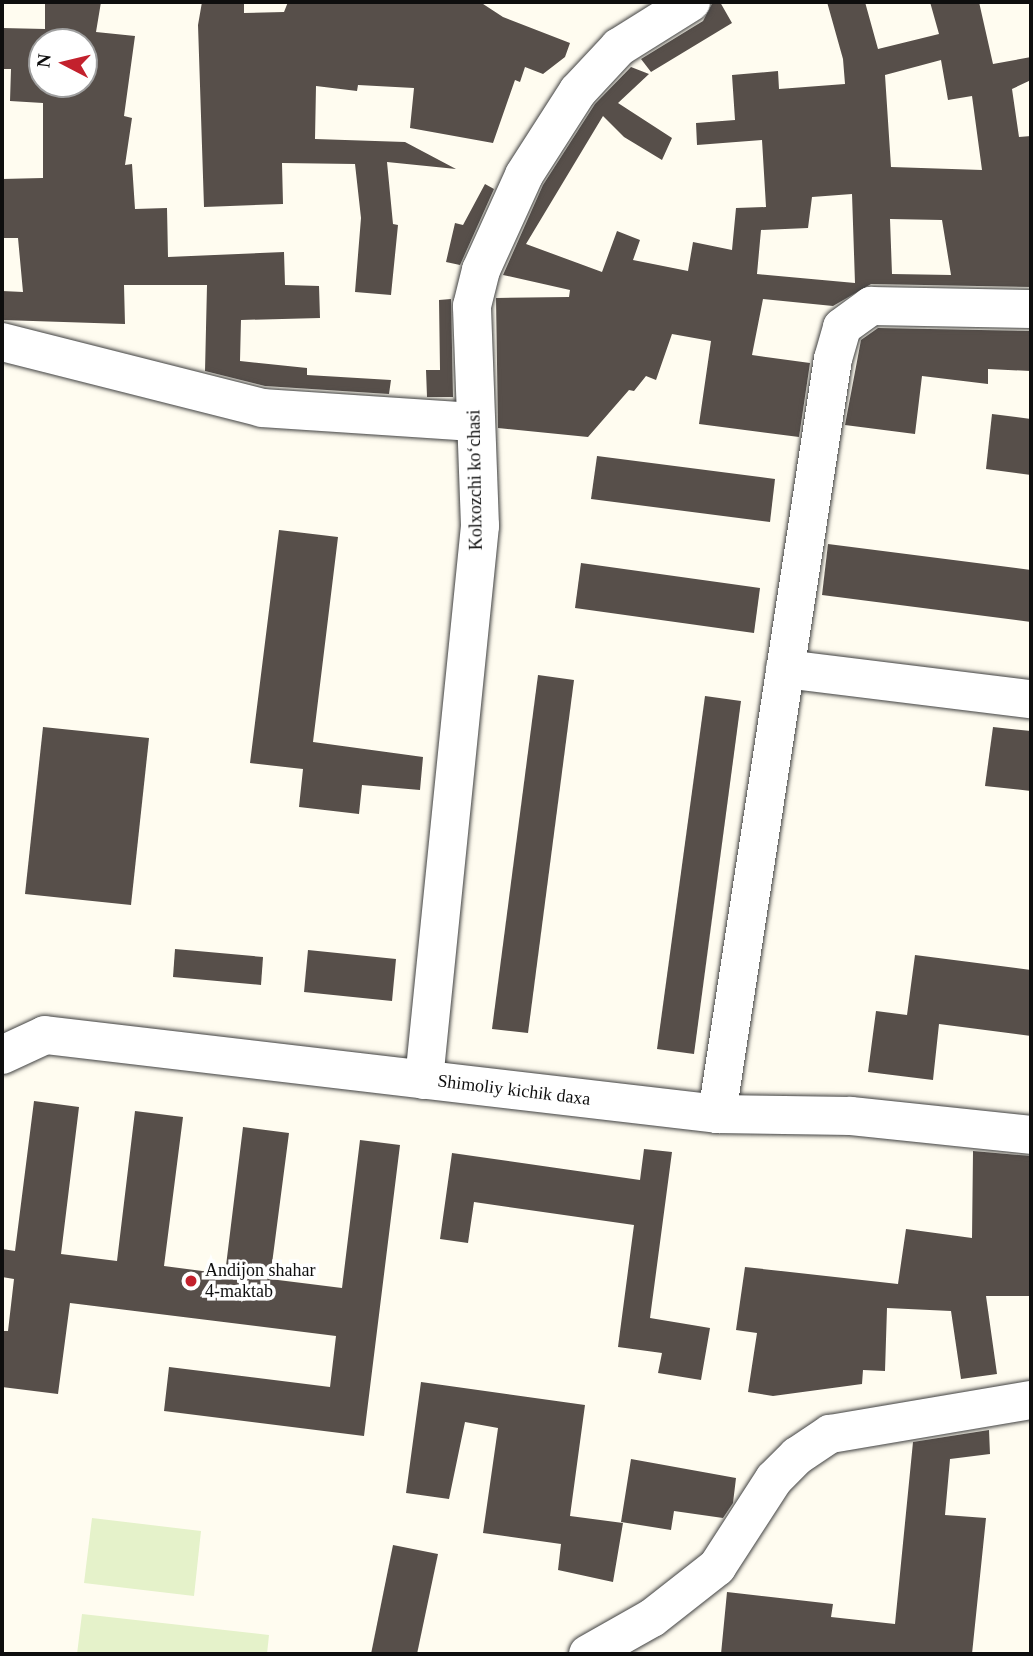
<!DOCTYPE html>
<html>
<head>
<meta charset="utf-8">
<style>
  body { margin:0 }
  #map { position:relative; width:1033px; height:1656px; overflow:hidden; background:#fffcf0; font-family:"Times New Roman",serif }
  div>[style] { position:absolute }
  [style*='--x'] { left:calc(var(--x)*1px); top:calc(var(--y)*1px); width:calc(var(--w)*1px); rotate:calc(var(--a)*1deg) }
  .pitch>* { inset:0; background:#e5f2ca }
  .building>* { inset:0; background:#574f4a }
  .roads { filter:drop-shadow(0 0 2px #414141) drop-shadow(0 0 2px #414141) }
  .minor>* { height:38px; margin:-19px; padding:0 19px; transform-origin:19px; border-radius:19px; background:#fff }
  .dots>* { width:19px; height:19px; translate:-50% -50%; box-sizing:border-box; border:4px solid #fff; border-radius:50% }
  span { translate:-50% -50%; white-space:nowrap; text-align:center; line-height:1.15; -webkit-text-stroke:7px #fff; paint-order:stroke }
  .street-label { font-size:18px; color:#0e0e0e }
  .poi-label { font-size:18px; color:#0e0e0e }
  .left { translate:0 -50%; text-align:left }
  .frame { position:absolute; inset:0; border:4px solid #0e0e0e; pointer-events:none }
  .north { position:absolute; left:28px; top:28px; width:70px; height:70px; box-sizing:border-box; background:#fff; border:2px solid #9f9f9f; border-radius:50%; rotate:277deg; font-size:19px; font-weight:700; line-height:28px; text-align:center; color:#0e0e0e }
  .north::after { content:''; display:block; margin:auto; width:24px; height:32px; background:#c3212d; clip-path:polygon(50% 0,100% 100%,50% 72%,0 100%) }
</style>
</head>
<body>
<div id="map">
  <div class="pitch">
    <i style="clip-path:polygon(92px 1518px,201px 1531px,194px 1596px,84px 1583px)"></i>
    <i style="clip-path:polygon(82px 1614px,269px 1635px,267px 1654px,77px 1654px)"></i>
  </div>
  <div class="building">
    <i style="clip-path:polygon(evenodd,45px 2px,101px 2px,96px 32px,135px 36px,124px 116px,132px 118px,125px 165px,132px 164px,135px 209px,167px 208px,168px 257px,284px 252px,285px 285px,319px 286px,320px 318px,241px 320px,240px 361px,307px 368px,307px 375px,391px 380px,389px 394px,265px 386px,205px 371px,207px 285px,124px 285px,125px 324px,2px 320px,2px 291px,23px 292px,18px 238px,2px 238px,2px 179px,43px 178px,43px 103px,10px 101px,11px 69px,2px 69px,2px 28px,45px 29px,45px 2px,42px 42px,84px 42px,84px 84px,42px 84px,42px 42px)"></i>
    <i style="clip-path:polygon(202px 2px,244px 2px,244px 13px,284px 12px,288px 2px,480px 2px,503px 17px,570px 43px,565px 57px,543px 74px,525px 67px,520px 82px,515px 80px,493px 143px,410px 128px,414px 88px,358px 85px,357px 91px,316px 86px,315px 139px,405px 142px,456px 169px,387px 162px,393px 224px,398px 225px,391px 295px,355px 292px,361px 218px,355px 164px,282px 163px,283px 204px,204px 207px,198px 25px)"></i>
    <i style="clip-path:polygon(713px 2px,720px 2px,732px 23px,651px 72px,641px 59px,703px 21px)"></i>
    <i style="clip-path:polygon(evenodd,827px 2px,865px 2px,878px 49px,939px 34px,930px 2px,979px 2px,993px 64px,1031px 57px,1031px 80px,1012px 89px,1019px 137px,1031px 136px,1031px 287px,871px 284px,833px 306px,763px 299px,752px 355px,810px 363px,799px 437px,699px 424px,711px 341px,672px 334px,656px 380px,646px 376px,634px 391px,629px 390px,588px 437px,498px 428px,496px 298px,569px 297px,570px 290px,503px 275px,543px 185px,595px 104px,631px 67px,649px 74px,618px 103px,672px 138px,662px 160px,624px 137px,603px 116px,526px 244px,602px 272px,617px 231px,640px 240px,633px 260px,688px 271px,693px 242px,732px 250px,736px 208px,766px 207px,762px 140px,697px 145px,696px 123px,735px 120px,732px 75px,778px 71px,779px 89px,845px 84px,843px 59px,827px 2px,941px 60px,948px 100px,972px 96px,982px 170px,891px 167px,885px 75px,941px 60px,827px 2px,852px 194px,855px 283px,757px 274px,761px 230px,808px 228px,812px 197px,852px 194px,827px 2px,890px 219px,942px 220px,951px 275px,892px 274px,890px 219px)"></i>
    <i style="clip-path:polygon(485px 184px,494px 189px,460px 265px,446px 262px,455px 223px,463px 225px)"></i>
    <i style="clip-path:polygon(451px 299px,453px 397px,427px 397px,426px 370px,440px 370px,439px 300px)"></i>
    <i style="clip-path:polygon(878px 328px,1031px 331px,1031px 371px,988px 369px,988px 384px,922px 376px,915px 434px,845px 425px,861px 340px)"></i>
    <i style="clip-path:polygon(992px 414px,1031px 419px,1031px 475px,986px 469px)"></i>
    <i style="clip-path:polygon(597px 456px,775px 479px,770px 522px,591px 499px)"></i>
    <i style="clip-path:polygon(279px 530px,338px 537px,313px 742px,423px 757px,420px 790px,362px 785px,359px 814px,299px 807px,303px 769px,250px 763px)"></i>
    <i style="clip-path:polygon(828px 544px,1031px 570px,1031px 622px,822px 595px)"></i>
    <i style="clip-path:polygon(581px 563px,760px 588px,754px 633px,575px 608px)"></i>
    <i style="clip-path:polygon(538px 675px,574px 680px,528px 1033px,492px 1029px)"></i>
    <i style="clip-path:polygon(705px 696px,741px 701px,694px 1054px,657px 1049px)"></i>
    <i style="clip-path:polygon(43px 727px,149px 738px,131px 905px,25px 894px)"></i>
    <i style="clip-path:polygon(993px 727px,1031px 731px,1031px 791px,985px 786px)"></i>
    <i style="clip-path:polygon(175px 949px,263px 957px,261px 985px,173px 977px)"></i>
    <i style="clip-path:polygon(308px 950px,396px 959px,392px 1001px,304px 992px)"></i>
    <i style="clip-path:polygon(915px 955px,1031px 970px,1031px 1036px,939px 1024px,933px 1080px,868px 1072px,876px 1011px,907px 1015px)"></i>
    <i style="clip-path:polygon(34px 1101px,79px 1107px,61px 1254px,117px 1261px,135px 1111px,183px 1117px,164px 1266px,225px 1274px,243px 1127px,289px 1133px,270px 1279px,342px 1288px,360px 1140px,400px 1145px,364px 1436px,164px 1411px,169px 1367px,330px 1387px,336px 1336px,70px 1303px,58px 1394px,2px 1387px,2px 1331px,8px 1331px,14px 1279px,2px 1277px,2px 1249px,15px 1251px)"></i>
    <i style="clip-path:polygon(644px 1149px,672px 1152px,650px 1318px,710px 1328px,701px 1380px,658px 1373px,662px 1353px,618px 1347px,634px 1225px,474px 1202px,468px 1243px,440px 1239px,452px 1153px,640px 1180px)"></i>
    <i style="clip-path:polygon(973px 1151px,1031px 1156px,1031px 1296px,986px 1296px,997px 1374px,961px 1379px,951px 1311px,887px 1308px,885px 1371px,863px 1370px,862px 1384px,773px 1396px,748px 1392px,757px 1333px,736px 1330px,745px 1267px,898px 1284px,906px 1229px,972px 1238px)"></i>
    <i style="clip-path:polygon(421px 1382px,585px 1405px,570px 1516px,623px 1523px,613px 1582px,558px 1570px,561px 1544px,483px 1533px,498px 1428px,465px 1422px,449px 1499px,406px 1493px)"></i>
    <i style="clip-path:polygon(989px 1430px,990px 1454px,950px 1459px,945px 1515px,986px 1518px,972px 1654px,721px 1654px,727px 1592px,833px 1604px,831px 1617px,895px 1624px,913px 1442px)"></i>
    <i style="clip-path:polygon(631px 1459px,736px 1478px,733px 1503px,723px 1518px,674px 1511px,671px 1530px,621px 1522px)"></i>
    <i style="clip-path:polygon(393px 1545px,438px 1554px,417px 1654px,371px 1654px)"></i>
  </div>
  <div class="roads">
    <div class="minor">
      <i style="--x:2;--y:342;--w:268;--a:14.2"></i>
      <i style="--x:262;--y:408;--w:212;--a:3.8"></i>
      <i style="--x:785;--y:669;--w:248;--a:7"></i>
      <i style="--x:2;--y:1055;--w:47;--a:-24.9"></i>
      <i style="--x:45;--y:1035;--w:677;--a:6.7"></i>
      <i style="--x:717;--y:1114;--w:134;--a:0.9"></i>
      <i style="--x:851;--y:1116;--w:181;--a:6"></i>
      <i style="--x:424;--y:1080;--w:557;--a:-84.23"></i>
      <i style="--x:480;--y:526;--w:220;--a:-92.1"></i>
      <i style="--x:472;--y:306;--w:37;--a:-76"></i>
      <i style="--x:481;--y:270;--w:104;--a:-65.6"></i>
      <i style="--x:524;--y:175;--w:100;--a:-57.3"></i>
      <i style="--x:578;--y:91;--w:60;--a:-47"></i>
      <i style="--x:619;--y:47;--w:85;--a:-32"></i>
      <i style="--x:717;--y:1114;--w:764;--a:-81.27"></i>
      <i style="--x:833;--y:359;--w:33;--a:-74"></i>
      <i style="--x:842;--y:327;--w:36;--a:-36"></i>
      <i style="--x:871;--y:306;--w:160;--a:1.1"></i>
      <i style="--x:588;--y:1654;--w:73;--a:-29.4"></i>
      <i style="--x:652;--y:1618;--w:83;--a:-38.1"></i>
      <i style="--x:717;--y:1567;--w:105;--a:-57.1"></i>
      <i style="--x:774;--y:1479;--w:33;--a:-45"></i>
      <i style="--x:797;--y:1456;--w:40;--a:-34"></i>
      <i style="--x:830;--y:1434;--w:204;--a:-9.6"></i>
    </div>
  </div>
  <div class="dots">
    <i style="left:191px;top:1281px;background:#c3212d"></i>
  </div>
  <div class="street-label">
    <span style="left:475px;top:480px;rotate:-91deg">Kolxozchi koʻchasi</span>
    <span style="left:514px;top:1090px;rotate:7deg">Shimoliy kichik daxa</span>
  </div>
  <div class="poi-label">
    <span class="left" style="left:205px;top:1281px">Andijon shahar<br>4-maktab</span>
  </div>
  <div class="frame"></div>
  <div class="north">N</div>
</div>
</body>
</html>
